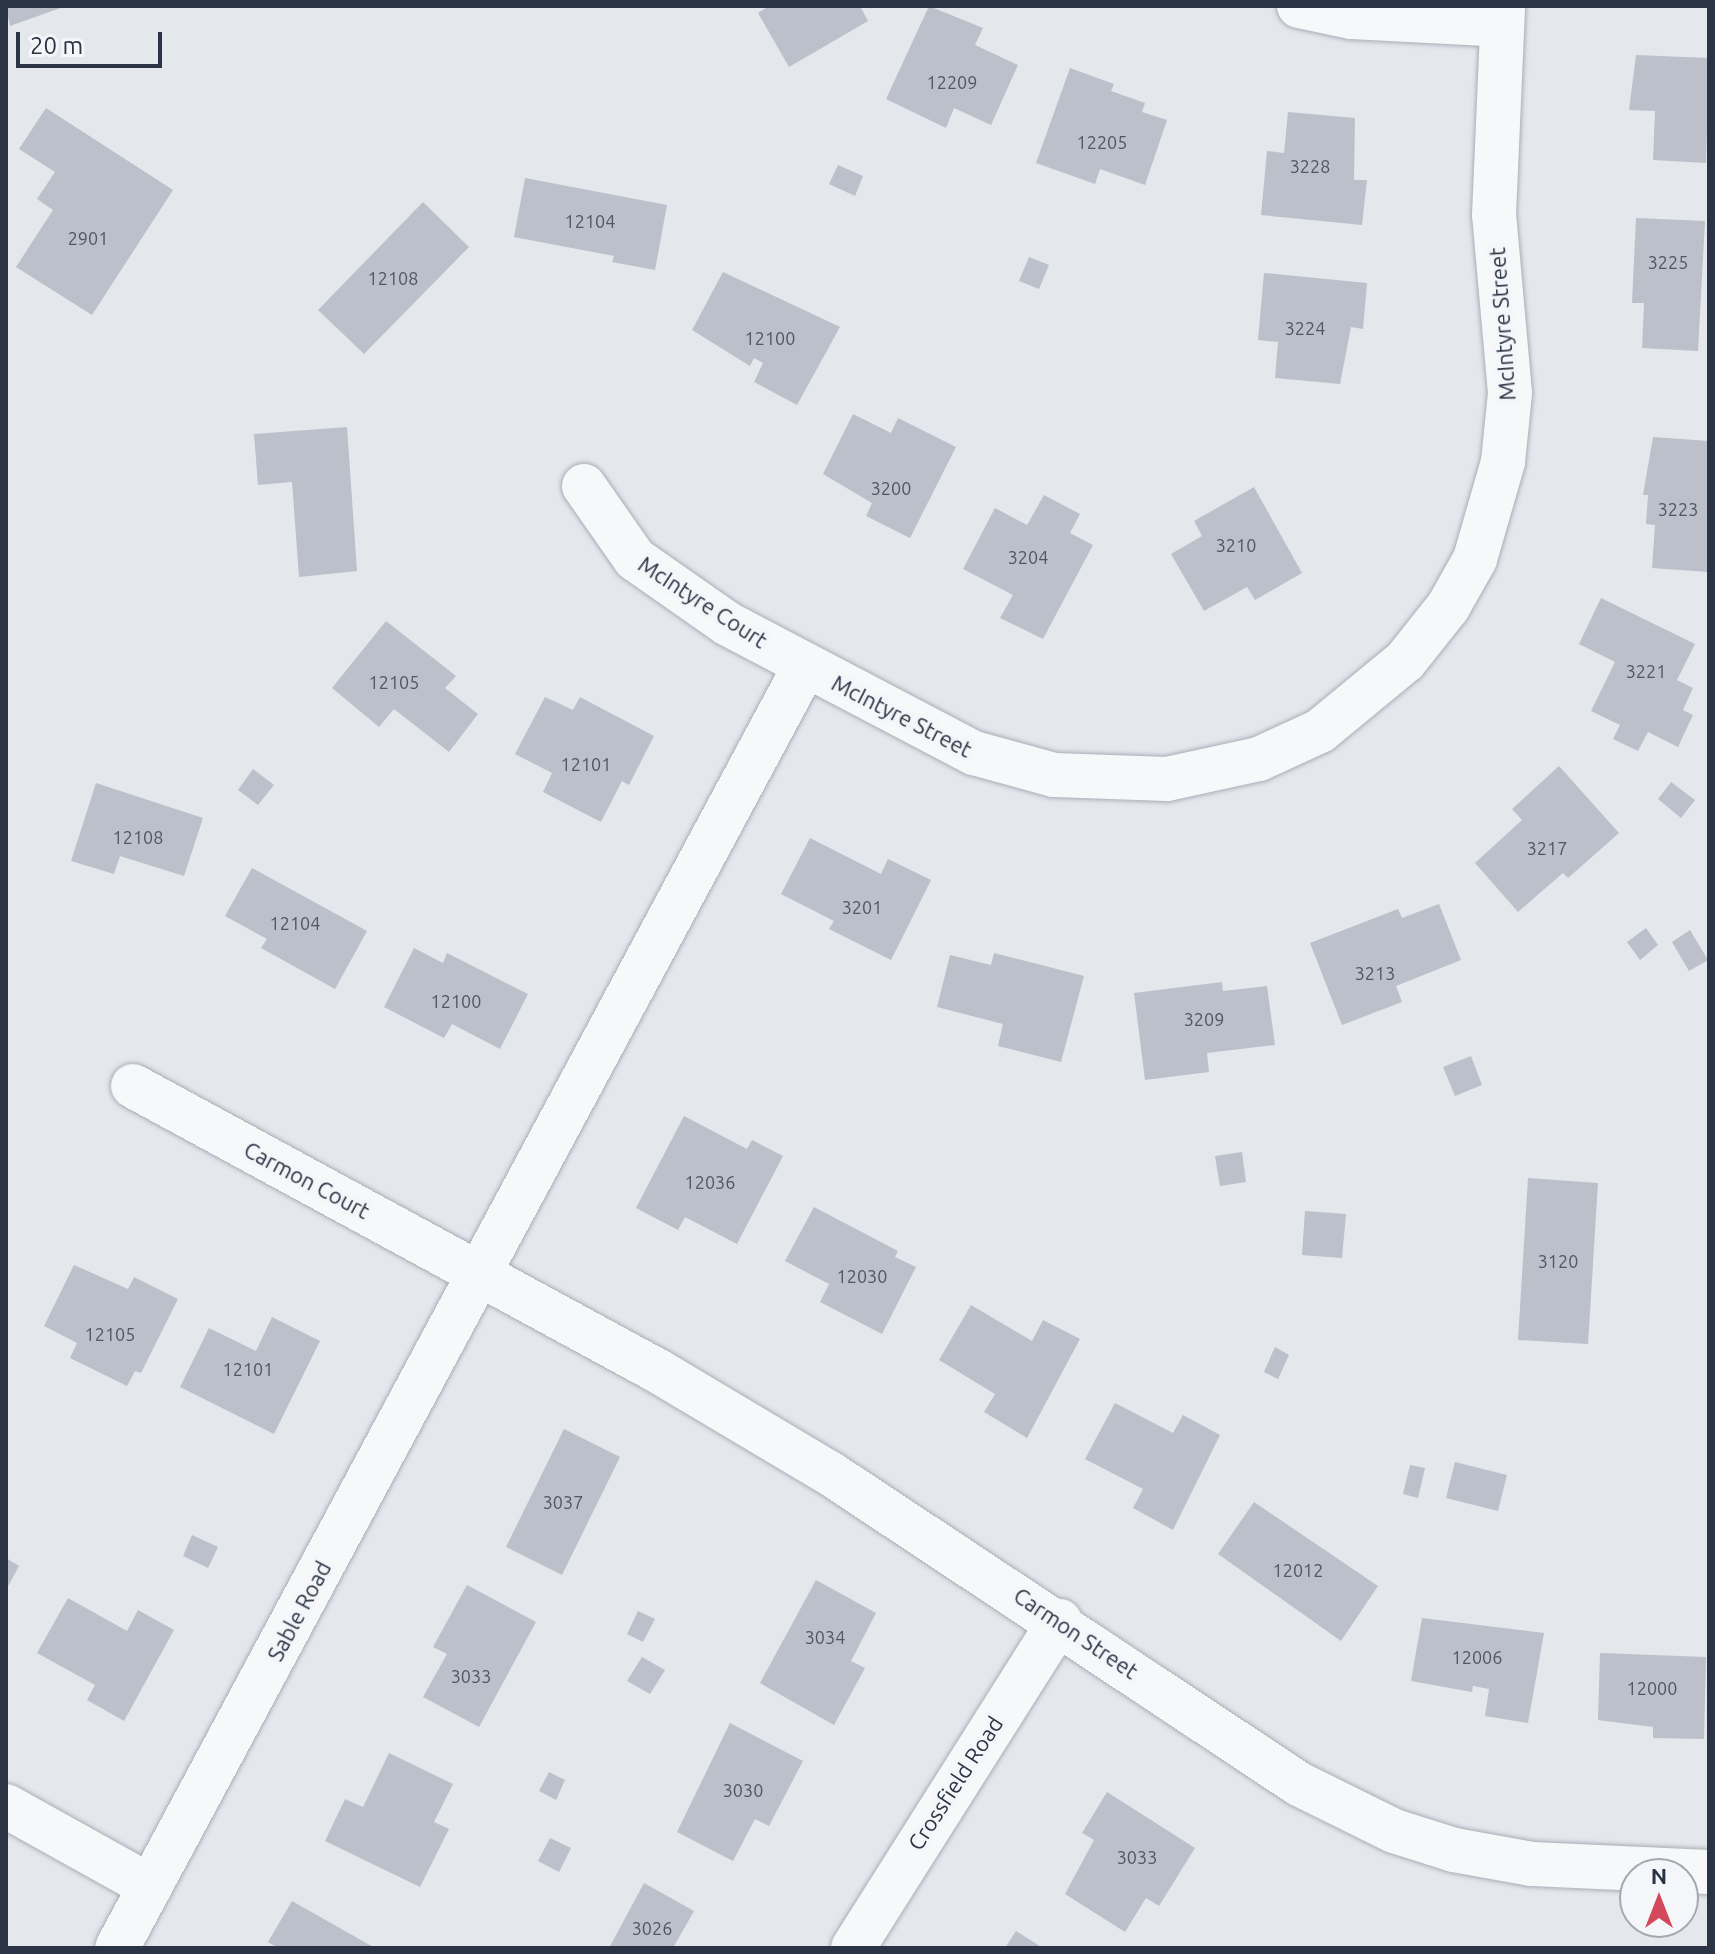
<!DOCTYPE html>
<html>
<head>
<meta charset="utf-8">
<style>
  body { margin:0 }
  #map { position:relative; width:1715px; height:1954px; overflow:hidden; background:#e4e7ec; font-family:Ubuntu,sans-serif }
  div>[style] { position:absolute }
  [style*='--x'] { left:calc(var(--x)*1px); top:calc(var(--y)*1px); width:calc(var(--w)*1px); rotate:calc(var(--a)*1deg) }
  .building>* { inset:0; background:#bbc0ca }
  .roads { filter:drop-shadow(0 0 2px #a9aeb7) drop-shadow(0 0 2px #a9aeb7) }
  .street>* { height:44px; margin:-22px; padding:0 22px; transform-origin:22px; border-radius:22px; background:#f7f8fa }
  span { translate:-50% -50%; white-space:nowrap; text-align:center; line-height:1.15; -webkit-text-stroke:8px #f4f6f9; paint-order:stroke }
  .number-label { font-size:18px; color:#4f5766 }
  .number-label span { -webkit-text-stroke-width:0 }
  .street-label { font-size:22px; color:#2b3445 }
  .frame { position:absolute; inset:0; border:8px solid #2b3445; pointer-events:none }
  .north { position:absolute; left:1619px; top:1858px; width:80px; height:80px; box-sizing:border-box; background:#f4f6f9; border:2px solid #a4a8b1; border-radius:50%; rotate:0deg; font-size:22px; font-weight:700; line-height:32px; text-align:center; color:#2b3445 }
  .north::after { content:''; display:block; margin:auto; width:28px; height:36px; background:#d1495b; clip-path:polygon(50% 0,100% 100%,50% 72%,0 100%) }
  .scale { position:absolute; left:16px; top:32px; width:146px; height:36px; box-sizing:border-box; border:4px solid #2b3445; border-top:0; padding-left:10px; font-size:24px; line-height:28px; white-space:nowrap; color:#2b3445; -webkit-text-stroke:6px #f4f6f9; paint-order:stroke }
</style>
</head>
<body>
<div id="map">
  <div class="building">
    <i style="clip-path:polygon(6px 6px,66px 6px,10px 26px)"></i>
    <i style="clip-path:polygon(769px 6px,860px 6px,868px 21px,789px 67px,758px 13px)"></i>
    <i style="clip-path:polygon(929px 6px,983px 28px,975px 45px,1018px 65px,991px 125px,954px 108px,946px 128px,886px 99px)"></i>
    <i style="clip-path:polygon(1636px 55px,1709px 58px,1706px 163px,1653px 160px,1655px 111px,1629px 110px)"></i>
    <i style="clip-path:polygon(1070px 68px,1114px 84px,1111px 91px,1145px 103px,1142px 112px,1167px 120px,1145px 185px,1100px 169px,1095px 184px,1036px 163px)"></i>
    <i style="clip-path:polygon(46px 108px,173px 190px,92px 315px,16px 267px,53px 210px,37px 199px,55px 172px,19px 149px)"></i>
    <i style="clip-path:polygon(1288px 112px,1355px 118px,1354px 180px,1367px 180px,1362px 225px,1261px 215px,1267px 151px,1284px 153px)"></i>
    <i style="clip-path:polygon(838px 165px,863px 176px,855px 196px,829px 184px)"></i>
    <i style="clip-path:polygon(525px 178px,667px 205px,655px 270px,612px 262px,614px 256px,514px 237px)"></i>
    <i style="clip-path:polygon(423px 202px,469px 247px,364px 354px,318px 310px)"></i>
    <i style="clip-path:polygon(1636px 218px,1705px 221px,1698px 351px,1642px 348px,1644px 303px,1632px 303px)"></i>
    <i style="clip-path:polygon(1029px 257px,1049px 265px,1039px 289px,1019px 281px)"></i>
    <i style="clip-path:polygon(723px 272px,840px 327px,797px 405px,754px 382px,763px 363px,754px 358px,750px 366px,692px 330px)"></i>
    <i style="clip-path:polygon(1264px 273px,1367px 283px,1363px 329px,1351px 327px,1340px 384px,1275px 378px,1278px 342px,1258px 340px)"></i>
    <i style="clip-path:polygon(853px 414px,891px 433px,898px 418px,956px 447px,910px 538px,866px 516px,872px 503px,823px 474px)"></i>
    <i style="clip-path:polygon(347px 427px,357px 571px,299px 577px,292px 482px,258px 485px,254px 434px)"></i>
    <i style="clip-path:polygon(1653px 437px,1709px 441px,1708px 572px,1652px 568px,1655px 525px,1646px 524px,1648px 495px,1643px 495px)"></i>
    <i style="clip-path:polygon(1254px 487px,1302px 573px,1255px 600px,1247px 587px,1204px 611px,1171px 554px,1202px 536px,1194px 521px)"></i>
    <i style="clip-path:polygon(1044px 495px,1080px 514px,1070px 533px,1093px 545px,1043px 639px,1000px 618px,1013px 595px,963px 569px,995px 508px,1027px 525px)"></i>
    <i style="clip-path:polygon(1601px 598px,1695px 644px,1677px 680px,1693px 688px,1683px 710px,1693px 715px,1678px 747px,1648px 732px,1638px 751px,1613px 739px,1620px 725px,1591px 711px,1615px 662px,1579px 644px)"></i>
    <i style="clip-path:polygon(386px 621px,456px 676px,445px 688px,478px 714px,449px 752px,394px 709px,379px 727px,332px 688px)"></i>
    <i style="clip-path:polygon(545px 697px,573px 710px,580px 697px,654px 736px,629px 785px,622px 781px,601px 822px,543px 792px,552px 773px,515px 754px)"></i>
    <i style="clip-path:polygon(1559px 766px,1619px 833px,1568px 878px,1563px 873px,1518px 912px,1475px 863px,1522px 820px,1512px 809px)"></i>
    <i style="clip-path:polygon(253px 769px,274px 785px,258px 805px,238px 790px)"></i>
    <i style="clip-path:polygon(1671px 782px,1695px 800px,1681px 818px,1658px 799px)"></i>
    <i style="clip-path:polygon(96px 783px,203px 818px,184px 876px,120px 856px,114px 874px,71px 861px)"></i>
    <i style="clip-path:polygon(810px 838px,881px 874px,888px 859px,931px 880px,891px 960px,829px 929px,834px 921px,781px 894px)"></i>
    <i style="clip-path:polygon(252px 868px,367px 931px,335px 989px,261px 948px,267px 939px,225px 916px)"></i>
    <i style="clip-path:polygon(1439px 904px,1461px 960px,1396px 986px,1402px 1002px,1342px 1025px,1310px 943px,1398px 909px,1402px 918px)"></i>
    <i style="clip-path:polygon(1646px 928px,1658px 945px,1640px 960px,1627px 942px)"></i>
    <i style="clip-path:polygon(1690px 930px,1708px 960px,1689px 971px,1672px 942px)"></i>
    <i style="clip-path:polygon(414px 948px,443px 963px,447px 953px,528px 994px,500px 1049px,452px 1024px,444px 1038px,384px 1007px)"></i>
    <i style="clip-path:polygon(994px 953px,1084px 976px,1061px 1062px,998px 1046px,1003px 1024px,937px 1007px,950px 955px,991px 965px)"></i>
    <i style="clip-path:polygon(1222px 982px,1223px 991px,1267px 986px,1275px 1045px,1207px 1053px,1209px 1072px,1145px 1080px,1134px 993px)"></i>
    <i style="clip-path:polygon(1471px 1056px,1482px 1085px,1455px 1096px,1443px 1067px)"></i>
    <i style="clip-path:polygon(684px 1116px,747px 1149px,752px 1140px,783px 1156px,737px 1244px,685px 1217px,678px 1230px,636px 1208px)"></i>
    <i style="clip-path:polygon(1242px 1152px,1246px 1182px,1220px 1186px,1215px 1156px)"></i>
    <i style="clip-path:polygon(1528px 1178px,1598px 1183px,1588px 1344px,1518px 1340px)"></i>
    <i style="clip-path:polygon(814px 1207px,898px 1251px,895px 1257px,916px 1267px,882px 1334px,820px 1302px,829px 1284px,785px 1261px)"></i>
    <i style="clip-path:polygon(1305px 1211px,1346px 1214px,1342px 1258px,1302px 1255px)"></i>
    <i style="clip-path:polygon(74px 1265px,128px 1289px,134px 1277px,178px 1299px,141px 1373px,135px 1371px,127px 1386px,70px 1358px,77px 1343px,44px 1326px)"></i>
    <i style="clip-path:polygon(971px 1305px,1032px 1341px,1043px 1320px,1080px 1339px,1027px 1438px,984px 1412px,995px 1394px,939px 1360px)"></i>
    <i style="clip-path:polygon(272px 1317px,320px 1341px,274px 1434px,180px 1387px,209px 1328px,256px 1351px)"></i>
    <i style="clip-path:polygon(1275px 1347px,1289px 1355px,1278px 1379px,1264px 1372px)"></i>
    <i style="clip-path:polygon(1115px 1403px,1173px 1433px,1183px 1415px,1220px 1435px,1173px 1530px,1133px 1508px,1143px 1489px,1085px 1459px)"></i>
    <i style="clip-path:polygon(564px 1429px,620px 1457px,562px 1575px,506px 1547px)"></i>
    <i style="clip-path:polygon(1455px 1462px,1507px 1475px,1498px 1511px,1446px 1498px)"></i>
    <i style="clip-path:polygon(1410px 1465px,1425px 1468px,1418px 1498px,1403px 1494px)"></i>
    <i style="clip-path:polygon(1254px 1502px,1378px 1586px,1341px 1641px,1218px 1554px)"></i>
    <i style="clip-path:polygon(192px 1535px,218px 1547px,208px 1568px,183px 1556px)"></i>
    <i style="clip-path:polygon(6px 1558px,19px 1566px,6px 1590px)"></i>
    <i style="clip-path:polygon(816px 1580px,876px 1613px,851px 1661px,865px 1668px,834px 1725px,760px 1683px)"></i>
    <i style="clip-path:polygon(467px 1585px,536px 1622px,479px 1727px,423px 1697px,447px 1654px,433px 1647px)"></i>
    <i style="clip-path:polygon(68px 1598px,127px 1631px,138px 1610px,174px 1630px,124px 1721px,87px 1700px,95px 1685px,37px 1653px)"></i>
    <i style="clip-path:polygon(638px 1611px,655px 1619px,643px 1642px,627px 1634px)"></i>
    <i style="clip-path:polygon(1422px 1618px,1544px 1633px,1528px 1723px,1485px 1716px,1489px 1689px,1473px 1686px,1472px 1692px,1411px 1681px)"></i>
    <i style="clip-path:polygon(1600px 1653px,1706px 1657px,1704px 1739px,1653px 1738px,1653px 1727px,1598px 1720px)"></i>
    <i style="clip-path:polygon(642px 1657px,665px 1670px,650px 1694px,627px 1681px)"></i>
    <i style="clip-path:polygon(730px 1723px,803px 1761px,769px 1826px,755px 1819px,733px 1861px,677px 1832px)"></i>
    <i style="clip-path:polygon(389px 1753px,453px 1784px,434px 1822px,449px 1829px,420px 1887px,325px 1841px,345px 1799px,363px 1807px)"></i>
    <i style="clip-path:polygon(549px 1772px,565px 1780px,556px 1800px,539px 1791px)"></i>
    <i style="clip-path:polygon(1107px 1792px,1195px 1848px,1159px 1906px,1146px 1898px,1125px 1932px,1065px 1894px,1094px 1840px,1082px 1833px)"></i>
    <i style="clip-path:polygon(550px 1838px,571px 1848px,559px 1872px,538px 1861px)"></i>
    <i style="clip-path:polygon(644px 1883px,694px 1911px,673px 1948px,609px 1948px)"></i>
    <i style="clip-path:polygon(292px 1901px,375px 1948px,278px 1948px,268px 1942px)"></i>
    <i style="clip-path:polygon(1016px 1931px,1043px 1948px,1005px 1948px)"></i>
  </div>
  <div class="roads">
    <div class="street">
      <i style="--x:1299;--y:6;--w:53;--a:11.9"></i>
      <i style="--x:1351;--y:17;--w:151;--a:3"></i>
      <i style="--x:584;--y:486;--w:89;--a:55.1"></i>
      <i style="--x:635;--y:559;--w:113;--a:35"></i>
      <i style="--x:728;--y:624;--w:278;--a:27.7"></i>
      <i style="--x:974;--y:753;--w:83;--a:15.4"></i>
      <i style="--x:1054;--y:775;--w:113;--a:2"></i>
      <i style="--x:1167;--y:779;--w:94;--a:-12.3"></i>
      <i style="--x:1259;--y:759;--w:67;--a:-24.7"></i>
      <i style="--x:1320;--y:731;--w:110;--a:-39.5"></i>
      <i style="--x:1405;--y:661;--w:69;--a:-51.5"></i>
      <i style="--x:1448;--y:607;--w:55;--a:-60.6"></i>
      <i style="--x:1475;--y:559;--w:101;--a:-73.9"></i>
      <i style="--x:1503;--y:462;--w:69;--a:-84.2"></i>
      <i style="--x:1510;--y:393;--w:179;--a:-95.1"></i>
      <i style="--x:1494;--y:215;--w:209;--a:-87.5"></i>
      <i style="--x:133;--y:1086;--w:597;--a:28.5"></i>
      <i style="--x:658;--y:1371;--w:201;--a:30.8"></i>
      <i style="--x:831;--y:1474;--w:561;--a:33.52"></i>
      <i style="--x:1299;--y:1784;--w:106;--a:26.3"></i>
      <i style="--x:1394;--y:1831;--w:63;--a:17.6"></i>
      <i style="--x:1454;--y:1850;--w:79;--a:10.2"></i>
      <i style="--x:1532;--y:1864;--w:177;--a:2.6"></i>
      <i style="--x:6;--y:1806;--w:165;--a:29.1"></i>
      <i style="--x:117;--y:1948;--w:1455;--a:-61.78"></i>
      <i style="--x:853;--y:1948;--w:387;--a:-57.7"></i>
    </div>
  </div>
  <div class="number-label">
    <span style="left:952px;top:82px">12209</span>
    <span style="left:1102px;top:142px">12205</span>
    <span style="left:1310px;top:166px">3228</span>
    <span style="left:590px;top:221px">12104</span>
    <span style="left:88px;top:238px">2901</span>
    <span style="left:1668px;top:262px">3225</span>
    <span style="left:393px;top:278px">12108</span>
    <span style="left:1305px;top:328px">3224</span>
    <span style="left:770px;top:338px">12100</span>
    <span style="left:891px;top:488px">3200</span>
    <span style="left:1678px;top:509px">3223</span>
    <span style="left:1236px;top:545px">3210</span>
    <span style="left:1028px;top:557px">3204</span>
    <span style="left:1646px;top:671px">3221</span>
    <span style="left:394px;top:682px">12105</span>
    <span style="left:586px;top:764px">12101</span>
    <span style="left:138px;top:837px">12108</span>
    <span style="left:1547px;top:848px">3217</span>
    <span style="left:862px;top:907px">3201</span>
    <span style="left:295px;top:923px">12104</span>
    <span style="left:1375px;top:973px">3213</span>
    <span style="left:456px;top:1001px">12100</span>
    <span style="left:1204px;top:1019px">3209</span>
    <span style="left:710px;top:1182px">12036</span>
    <span style="left:1558px;top:1261px">3120</span>
    <span style="left:862px;top:1276px">12030</span>
    <span style="left:110px;top:1334px">12105</span>
    <span style="left:248px;top:1369px">12101</span>
    <span style="left:563px;top:1502px">3037</span>
    <span style="left:1298px;top:1570px">12012</span>
    <span style="left:825px;top:1637px">3034</span>
    <span style="left:1477px;top:1657px">12006</span>
    <span style="left:471px;top:1676px">3033</span>
    <span style="left:1652px;top:1688px">12000</span>
    <span style="left:743px;top:1790px">3030</span>
    <span style="left:1137px;top:1857px">3033</span>
    <span style="left:652px;top:1928px">3026</span>
  </div>
  <div class="street-label">
    <span style="left:1502px;top:324px;rotate:-94deg">McIntyre Street</span>
    <span style="left:703px;top:602px;rotate:33deg">McIntyre Court</span>
    <span style="left:902px;top:716px;rotate:27deg">McIntyre Street</span>
    <span style="left:307px;top:1180px;rotate:28deg">Carmon Court</span>
    <span style="left:299px;top:1611px;rotate:-62deg">Sable Road</span>
    <span style="left:1076px;top:1633px;rotate:34deg">Carmon Street</span>
    <span style="left:955px;top:1783px;rotate:-57deg">Crossfield Road</span>
  </div>
  <div class="frame"></div>
  <div class="north">N</div>
  <div class="scale">20 m</div>
</div>
</body>
</html>
